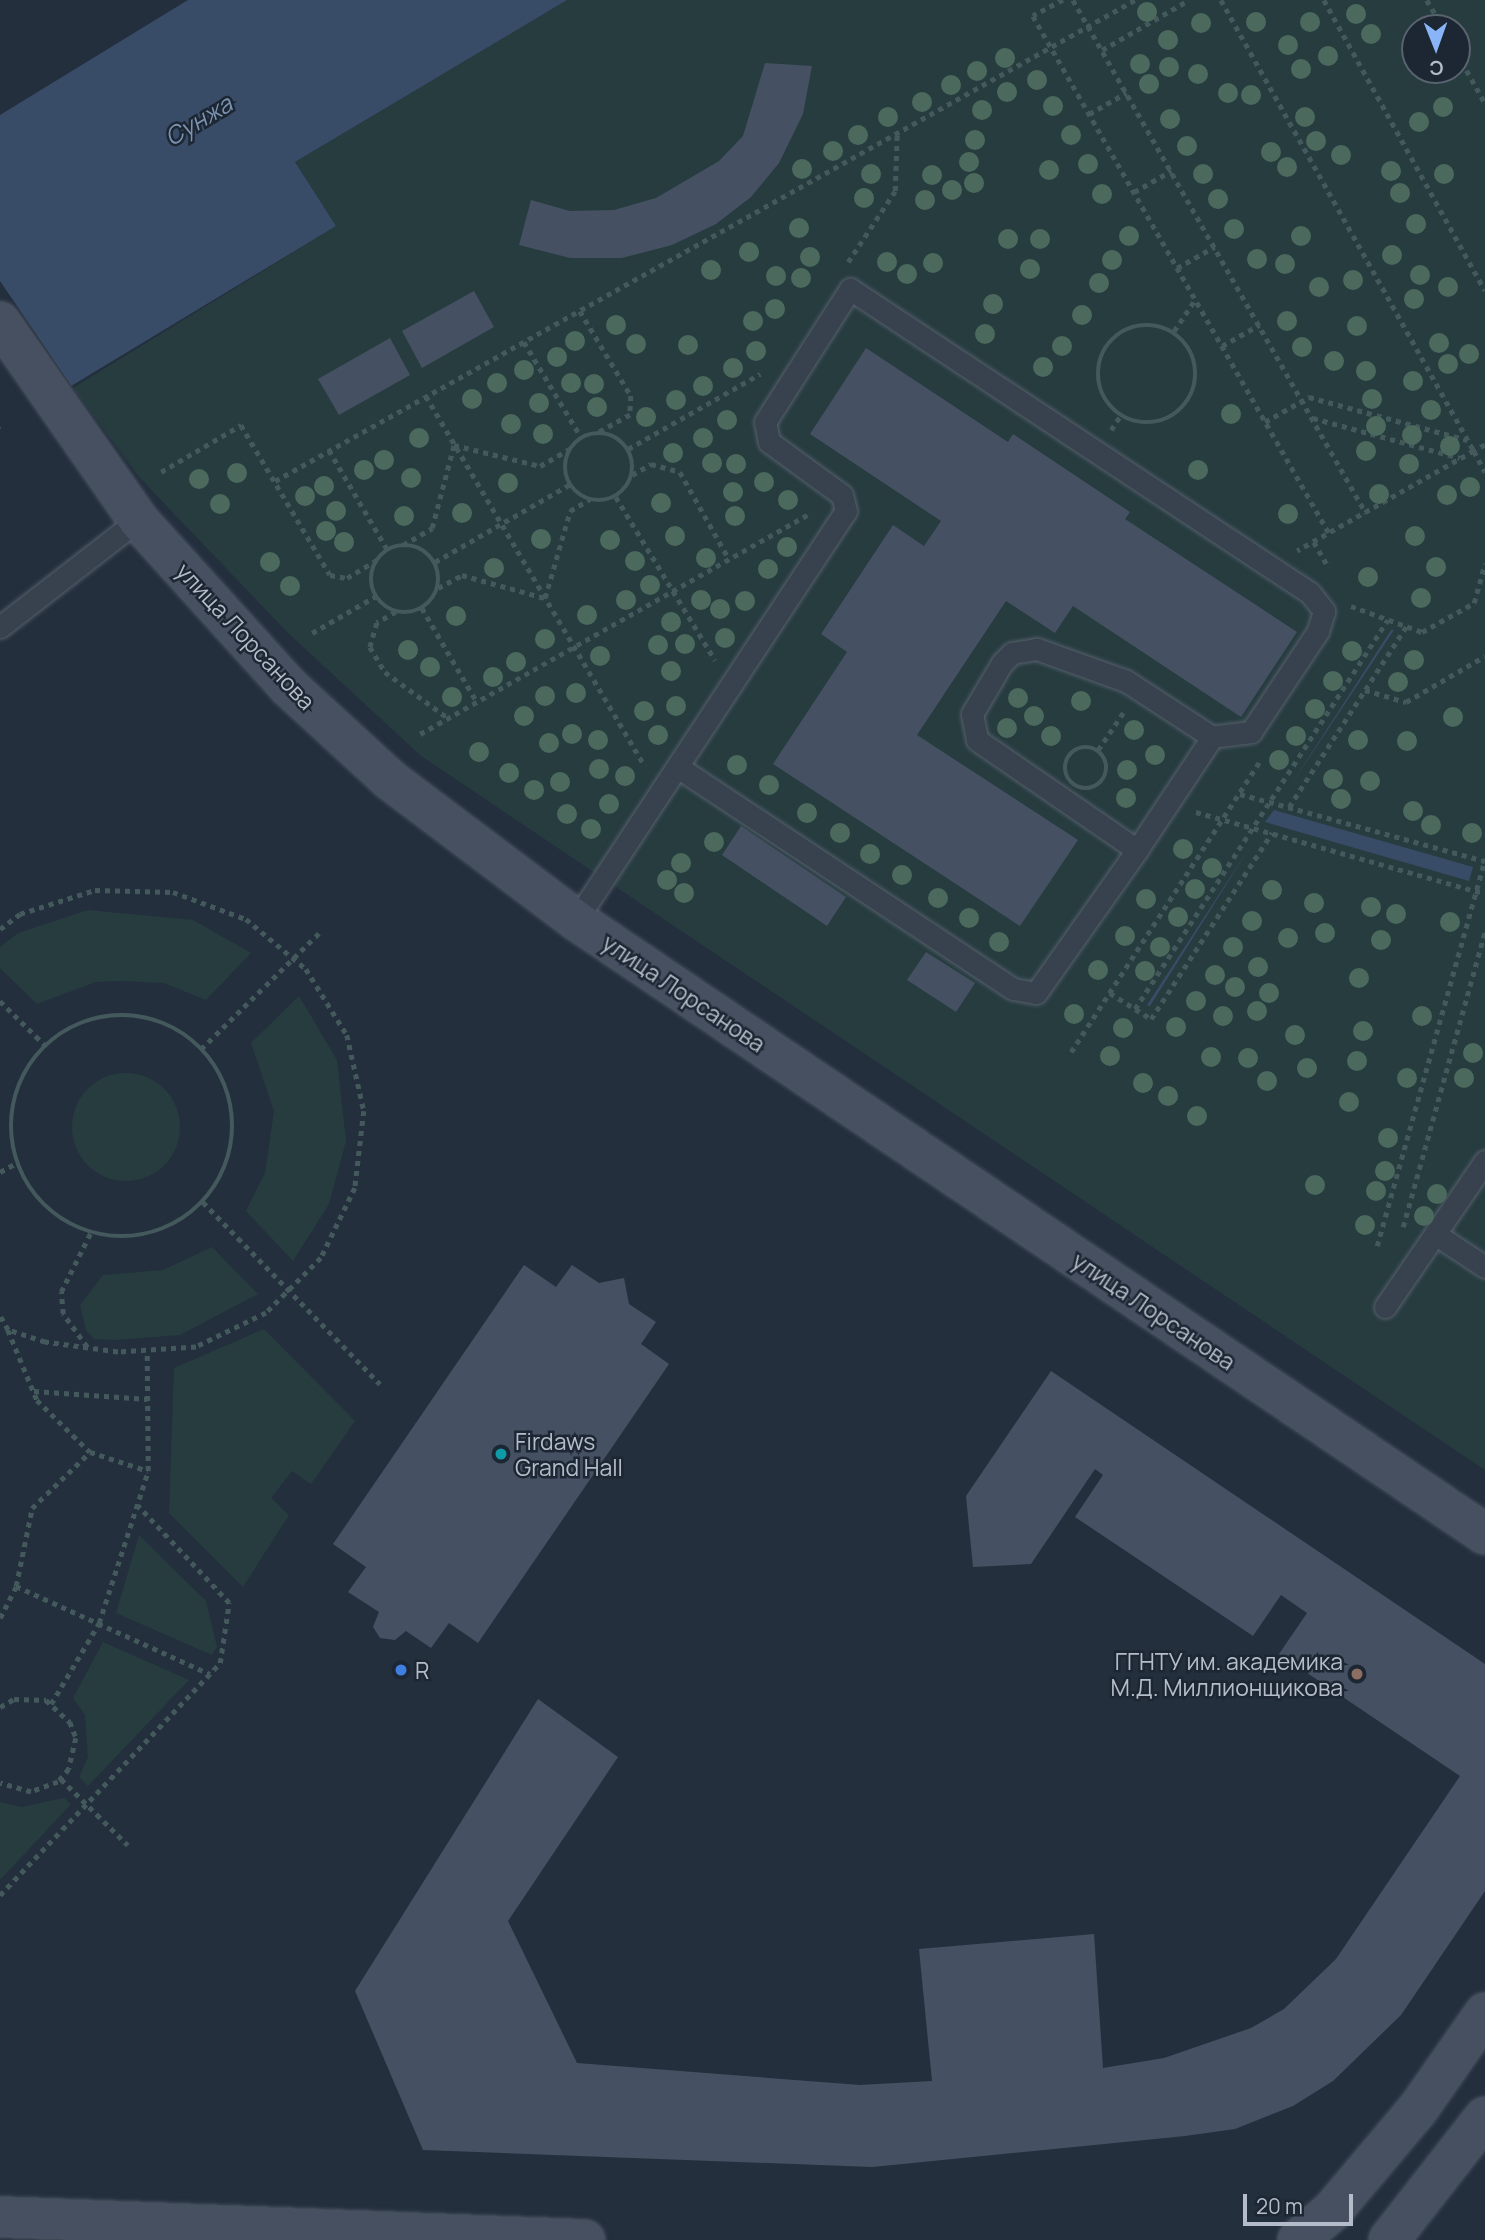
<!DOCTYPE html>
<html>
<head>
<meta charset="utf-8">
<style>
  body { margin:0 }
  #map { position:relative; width:1485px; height:2240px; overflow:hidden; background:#242f3e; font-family:Manrope,sans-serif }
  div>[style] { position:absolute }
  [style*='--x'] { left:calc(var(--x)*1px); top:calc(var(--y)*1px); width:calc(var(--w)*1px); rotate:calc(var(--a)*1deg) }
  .green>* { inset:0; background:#263c3f }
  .round { border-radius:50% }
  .water>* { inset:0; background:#394c67 }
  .pier>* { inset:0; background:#242f3e }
  .building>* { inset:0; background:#455162 }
  .path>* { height:4.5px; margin-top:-2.25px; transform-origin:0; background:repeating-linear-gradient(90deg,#44595c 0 5px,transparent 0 10px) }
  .path>.ring { margin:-2.25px; padding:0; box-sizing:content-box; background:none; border:4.5px solid #44595c; border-radius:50% }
  .roads { filter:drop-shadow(0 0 2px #565f6c) drop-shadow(0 0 2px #565f6c) }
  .service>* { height:21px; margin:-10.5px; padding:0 10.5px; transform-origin:10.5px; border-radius:10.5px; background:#38414e }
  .secondary>* { height:38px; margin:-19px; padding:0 19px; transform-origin:19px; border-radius:19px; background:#465061 }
  .trees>* { width:20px; height:20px; margin:-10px; border-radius:50%; background:#4b6a5d }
  .dots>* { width:19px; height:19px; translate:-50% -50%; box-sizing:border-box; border:4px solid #1d2633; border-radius:50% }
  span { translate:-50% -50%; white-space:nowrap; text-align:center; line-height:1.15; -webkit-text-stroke:5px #1d2633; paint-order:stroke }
  .street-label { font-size:23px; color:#b4bcc9 }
  .poi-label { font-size:23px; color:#b4bcc9 }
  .left { translate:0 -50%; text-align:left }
  .right { translate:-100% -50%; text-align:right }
  .water-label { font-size:24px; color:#7c92b1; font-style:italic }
  .north { position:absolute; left:1401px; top:14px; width:70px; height:70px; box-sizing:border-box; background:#1d2633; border:2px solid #59626f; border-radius:50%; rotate:179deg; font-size:19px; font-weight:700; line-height:28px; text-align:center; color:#b4bcc9 }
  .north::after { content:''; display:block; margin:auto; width:24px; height:32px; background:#8ab4f8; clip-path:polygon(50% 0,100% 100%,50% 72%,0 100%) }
  .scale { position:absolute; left:1243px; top:2194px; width:110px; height:32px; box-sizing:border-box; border:4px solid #b4bcc9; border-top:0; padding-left:9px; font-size:21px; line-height:24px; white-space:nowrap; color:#b4bcc9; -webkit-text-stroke:5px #1d2633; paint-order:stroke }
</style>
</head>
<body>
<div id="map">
  <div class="green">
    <i style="clip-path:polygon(evenodd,567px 0,1485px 0,1485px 1470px,421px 756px,286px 631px,139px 477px,73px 388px,336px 226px,295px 162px,567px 0,1415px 28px,1457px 28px,1457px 70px,1415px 70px,1415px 28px)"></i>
    <i style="clip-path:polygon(88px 910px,193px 920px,251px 953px,206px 1000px,164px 983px,122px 981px,96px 982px,37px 1004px,0 968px,0 947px,18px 933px)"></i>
    <i style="clip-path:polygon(299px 996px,337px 1060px,346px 1141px,329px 1204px,293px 1261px,246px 1211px,265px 1173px,274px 1111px,251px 1043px)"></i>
    <i class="round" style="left:72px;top:1073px;width:108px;height:108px"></i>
    <i style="clip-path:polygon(212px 1247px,258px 1294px,180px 1335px,116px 1340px,94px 1339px,86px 1330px,80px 1305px,103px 1275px,163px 1270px)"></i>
    <i style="clip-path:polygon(264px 1329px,355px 1421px,311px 1484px,292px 1471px,271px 1498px,289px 1515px,243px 1587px,169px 1513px,174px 1368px)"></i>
    <i style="clip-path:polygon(139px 1535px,206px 1601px,217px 1647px,212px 1655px,116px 1613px)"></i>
    <i style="clip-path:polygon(103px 1642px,189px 1680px,88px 1786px,79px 1777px,88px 1757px,85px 1715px,73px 1698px)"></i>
    <i style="clip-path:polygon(64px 1798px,71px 1804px,0 1880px,0 1802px,21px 1807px)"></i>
  </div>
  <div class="water">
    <i style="clip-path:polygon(188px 0,567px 0,295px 162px,336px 226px,0 429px,0 115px)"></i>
    <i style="clip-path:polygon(1391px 630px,1394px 630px,1285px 794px)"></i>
    <i style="clip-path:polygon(1274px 810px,1473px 867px,1469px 881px,1265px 822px)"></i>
    <i style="clip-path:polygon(1255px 839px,1150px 1006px,1147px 1005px)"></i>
  </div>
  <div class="pier">
    <i style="clip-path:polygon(0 281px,73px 388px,2px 429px,0 426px)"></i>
  </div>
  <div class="building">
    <i style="clip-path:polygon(765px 63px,812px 66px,803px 114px,779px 163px,751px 197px,716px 224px,672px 245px,622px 258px,570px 258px,519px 245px,531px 200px,570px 211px,614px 210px,656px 198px,719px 161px,743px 136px)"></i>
    <i style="clip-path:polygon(474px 291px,494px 327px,422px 368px,402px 331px)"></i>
    <i style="clip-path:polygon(390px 338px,410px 375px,339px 415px,318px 379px)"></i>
    <i style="clip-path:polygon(866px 348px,1008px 442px,1013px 434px,1130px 512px,1125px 519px,1297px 632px,1241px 717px,1073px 606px,1055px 633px,1006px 601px,917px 735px,1078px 840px,1020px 926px,773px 764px,847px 652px,821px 634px,893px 525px,924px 546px,941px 521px,810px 434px)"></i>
    <i style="clip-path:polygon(741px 826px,846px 897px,827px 926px,722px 855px)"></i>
    <i style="clip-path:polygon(926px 952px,975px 983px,956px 1012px,907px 980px)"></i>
    <i style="clip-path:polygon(524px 1265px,556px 1287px,572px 1265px,599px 1283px,624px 1278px,629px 1304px,656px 1322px,641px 1344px,669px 1364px,478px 1643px,449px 1623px,431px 1648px,406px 1631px,395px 1640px,380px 1638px,373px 1627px,379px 1612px,348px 1592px,366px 1567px,333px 1544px)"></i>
    <i style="clip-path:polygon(1051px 1371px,1485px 1664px,1485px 1891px,1401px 2015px,1333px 2081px,1293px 2106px,1235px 2129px,1185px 2136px,872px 2167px,423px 2150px,355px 1991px,538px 1699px,618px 1757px,508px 1921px,577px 2063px,860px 2085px,932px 2081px,919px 1949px,1094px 1934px,1103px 2068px,1164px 2058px,1251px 2028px,1284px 2009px,1336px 1959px,1460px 1776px,1279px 1654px,1307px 1613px,1281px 1595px,1253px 1636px,1075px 1517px,1103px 1475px,1095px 1469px,1031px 1564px,973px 1567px,966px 1496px)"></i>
  </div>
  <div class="path">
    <i style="--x:1063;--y:0;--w:34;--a:152"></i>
    <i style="--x:1033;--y:16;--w:596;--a:60.21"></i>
    <i style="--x:1073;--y:0;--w:591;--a:60.27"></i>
    <i style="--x:1221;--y:0;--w:517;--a:60.71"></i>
    <i style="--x:1474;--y:451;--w:203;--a:150.5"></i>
    <i style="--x:1324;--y:0;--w:332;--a:61"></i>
    <i style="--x:1427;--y:0;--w:32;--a:60"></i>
    <i style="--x:1102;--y:50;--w:100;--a:-29.9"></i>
    <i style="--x:1457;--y:53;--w:57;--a:60.8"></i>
    <i style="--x:1089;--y:114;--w:43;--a:-29.6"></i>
    <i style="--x:1134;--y:192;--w:43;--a:-29.6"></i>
    <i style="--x:848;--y:262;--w:85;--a:-56.5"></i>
    <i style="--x:895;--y:191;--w:57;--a:-88"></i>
    <i style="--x:1177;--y:268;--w:43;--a:-29.6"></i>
    <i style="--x:580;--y:311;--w:99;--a:59"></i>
    <i style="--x:631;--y:396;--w:19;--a:93"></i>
    <i style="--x:630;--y:415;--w:35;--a:151"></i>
    <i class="ring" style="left:1098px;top:325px;width:93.5px;height:93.5px"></i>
    <i style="--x:1174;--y:331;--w:37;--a:-56"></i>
    <i style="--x:524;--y:342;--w:111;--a:59"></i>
    <i style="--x:1222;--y:346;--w:43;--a:-29.6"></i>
    <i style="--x:426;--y:396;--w:430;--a:59.4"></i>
    <i style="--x:1313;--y:418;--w:152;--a:15.2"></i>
    <i style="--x:1265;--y:422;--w:51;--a:-29.6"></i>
    <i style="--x:1309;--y:397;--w:164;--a:15.2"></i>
    <i style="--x:1111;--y:430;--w:17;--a:-57"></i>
    <i class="ring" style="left:565px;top:433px;width:63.5px;height:63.5px"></i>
    <i style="--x:1485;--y:445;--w:13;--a:151"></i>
    <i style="--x:1474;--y:451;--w:24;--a:62"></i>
    <i style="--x:628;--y:449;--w:152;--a:-29.6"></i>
    <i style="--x:329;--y:450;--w:115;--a:59.6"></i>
    <i style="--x:161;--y:472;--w:93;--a:-30.4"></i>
    <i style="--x:241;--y:425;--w:174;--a:59.3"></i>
    <i style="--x:330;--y:575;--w:17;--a:10"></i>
    <i style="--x:347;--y:578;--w:35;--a:-31"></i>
    <i style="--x:632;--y:475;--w:22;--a:-30"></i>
    <i style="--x:651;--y:464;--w:30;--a:15"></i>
    <i style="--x:680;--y:472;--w:100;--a:60.6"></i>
    <i style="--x:275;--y:481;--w:985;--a:-29.22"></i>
    <i style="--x:616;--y:497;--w:191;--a:58.7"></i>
    <i style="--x:1314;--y:542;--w:30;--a:60"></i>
    <i style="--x:403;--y:545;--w:34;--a:-30"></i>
    <i style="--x:432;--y:528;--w:86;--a:-75.2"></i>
    <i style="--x:454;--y:445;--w:89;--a:13.7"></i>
    <i style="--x:540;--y:466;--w:34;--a:-30"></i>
    <i class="ring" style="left:371px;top:545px;width:63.5px;height:63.5px"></i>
    <i style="--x:435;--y:562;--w:155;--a:-29.9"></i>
    <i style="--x:438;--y:588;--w:27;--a:-28"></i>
    <i style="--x:462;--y:575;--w:86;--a:15.5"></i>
    <i style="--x:545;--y:598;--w:91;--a:-74"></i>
    <i style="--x:570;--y:511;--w:23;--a:-31"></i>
    <i style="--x:1351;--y:606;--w:76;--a:20.1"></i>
    <i style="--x:1422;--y:632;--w:60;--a:-29.1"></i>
    <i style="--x:1474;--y:603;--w:41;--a:-74.6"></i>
    <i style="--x:422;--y:608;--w:109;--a:59.7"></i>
    <i style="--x:396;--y:612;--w:22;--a:150"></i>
    <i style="--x:377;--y:623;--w:25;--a:106"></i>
    <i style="--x:370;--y:647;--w:29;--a:59"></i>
    <i style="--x:385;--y:672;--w:78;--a:36.1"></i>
    <i style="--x:312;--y:633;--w:74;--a:-30"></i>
    <i style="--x:1365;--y:690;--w:43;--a:16.3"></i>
    <i style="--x:1406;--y:702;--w:91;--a:-30.2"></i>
    <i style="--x:420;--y:734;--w:445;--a:-29.5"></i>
    <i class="ring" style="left:1065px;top:747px;width:37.5px;height:37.5px"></i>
    <i style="--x:1098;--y:750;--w:45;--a:-56"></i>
    <i style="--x:1240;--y:794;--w:254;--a:15.3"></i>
    <i style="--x:1289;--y:807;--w:215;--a:-57"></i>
    <i style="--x:1196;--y:812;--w:300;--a:15.8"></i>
    <i style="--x:0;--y:929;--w:25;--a:-37"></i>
    <i style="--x:20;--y:914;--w:79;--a:-17.7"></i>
    <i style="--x:95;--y:890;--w:78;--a:1.5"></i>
    <i style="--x:173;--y:892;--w:78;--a:20.3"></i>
    <i style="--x:246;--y:919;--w:78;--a:39.8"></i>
    <i style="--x:306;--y:969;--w:78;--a:58.2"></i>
    <i style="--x:347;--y:1035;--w:78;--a:77.4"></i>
    <i style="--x:364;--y:1111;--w:78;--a:96.7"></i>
    <i style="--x:355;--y:1188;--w:78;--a:115.9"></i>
    <i style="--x:321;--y:1258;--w:78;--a:135"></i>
    <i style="--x:266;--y:1313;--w:78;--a:154.1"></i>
    <i style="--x:196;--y:1347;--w:78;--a:176.3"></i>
    <i style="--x:118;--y:1352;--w:74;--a:-172.2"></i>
    <i style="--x:45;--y:1342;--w:39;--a:-162"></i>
    <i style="--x:8;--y:1330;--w:16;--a:-120"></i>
    <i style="--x:1110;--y:993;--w:49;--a:32.4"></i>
    <i style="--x:1151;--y:1019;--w:222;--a:-57"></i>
    <i style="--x:0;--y:1001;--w:64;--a:44.4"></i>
    <i style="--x:1135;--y:1009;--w:464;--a:-57"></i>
    <i class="ring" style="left:11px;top:1015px;width:217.5px;height:217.5px"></i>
    <i style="--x:201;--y:1049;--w:165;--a:-44.5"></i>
    <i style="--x:1071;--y:1052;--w:349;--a:-57"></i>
    <i style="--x:0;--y:1172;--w:21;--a:-29"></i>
    <i style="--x:203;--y:1202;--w:254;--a:45.8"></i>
    <i style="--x:1403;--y:1227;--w:307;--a:-74.5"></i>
    <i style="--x:1377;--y:1246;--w:401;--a:-74.4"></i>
    <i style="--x:8;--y:1330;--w:76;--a:67.5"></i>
    <i style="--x:37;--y:1400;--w:74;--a:44.5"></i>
    <i style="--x:90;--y:1452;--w:61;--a:18.1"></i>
    <i style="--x:87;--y:1347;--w:41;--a:-126"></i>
    <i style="--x:63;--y:1314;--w:22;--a:-95"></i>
    <i style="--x:61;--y:1292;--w:67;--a:-63.4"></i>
    <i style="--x:34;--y:1391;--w:114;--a:4"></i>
    <i style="--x:16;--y:1586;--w:213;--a:24.4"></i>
    <i style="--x:0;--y:1618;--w:36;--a:-63"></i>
    <i style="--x:16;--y:1586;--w:80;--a:-78.4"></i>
    <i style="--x:32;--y:1508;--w:81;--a:-44"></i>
    <i style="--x:51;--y:1704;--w:94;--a:-59.3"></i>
    <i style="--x:99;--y:1623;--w:160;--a:-72.1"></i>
    <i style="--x:148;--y:1471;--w:120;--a:-90.5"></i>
    <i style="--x:0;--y:1707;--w:16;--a:-30"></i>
    <i style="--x:14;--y:1699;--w:32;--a:2"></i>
    <i style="--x:46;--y:1700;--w:33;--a:43"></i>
    <i style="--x:70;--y:1722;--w:17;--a:69"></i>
    <i style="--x:76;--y:1738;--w:32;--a:103"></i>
    <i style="--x:69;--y:1769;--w:17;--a:130"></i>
    <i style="--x:58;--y:1782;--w:29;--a:160"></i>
    <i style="--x:31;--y:1792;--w:32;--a:-164"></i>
    <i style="--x:61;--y:1779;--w:94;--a:44.6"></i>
    <i style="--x:0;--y:1895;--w:320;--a:-46.5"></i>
    <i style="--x:220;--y:1663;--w:61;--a:-81.5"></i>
    <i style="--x:229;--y:1603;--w:134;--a:-133.2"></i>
  </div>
  <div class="roads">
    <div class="service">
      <i style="--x:0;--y:627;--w:175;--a:-37.8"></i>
      <i style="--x:1137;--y:850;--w:136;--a:-56.4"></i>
      <i style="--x:576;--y:920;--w:490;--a:-56.6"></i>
      <i style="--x:846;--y:511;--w:16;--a:-104"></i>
      <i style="--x:842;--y:495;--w:90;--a:-144"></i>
      <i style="--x:769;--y:442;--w:20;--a:-101"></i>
      <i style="--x:765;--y:422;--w:158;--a:-57.4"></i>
      <i style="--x:850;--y:289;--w:551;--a:33.46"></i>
      <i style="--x:1310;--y:593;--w:23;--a:52"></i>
      <i style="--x:1324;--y:611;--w:21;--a:107"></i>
      <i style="--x:1318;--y:631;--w:121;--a:123.6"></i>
      <i style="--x:1251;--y:732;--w:39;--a:173"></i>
      <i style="--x:1212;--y:737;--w:103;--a:-146.9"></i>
      <i style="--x:1126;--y:681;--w:95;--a:-160.2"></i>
      <i style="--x:1037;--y:649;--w:25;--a:171"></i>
      <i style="--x:1012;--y:653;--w:14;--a:135"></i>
      <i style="--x:1002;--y:663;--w:59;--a:120.5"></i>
      <i style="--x:972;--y:714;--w:26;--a:79"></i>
      <i style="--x:977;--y:740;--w:194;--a:34.5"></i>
      <i style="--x:1137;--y:850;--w:175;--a:125.2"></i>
      <i style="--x:1036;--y:993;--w:23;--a:-170"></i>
      <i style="--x:1013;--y:989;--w:402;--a:-146.5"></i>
      <i style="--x:1485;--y:1161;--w:88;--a:124.4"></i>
      <i style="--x:1435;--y:1234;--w:60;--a:33.4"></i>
      <i style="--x:1385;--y:1307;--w:88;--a:-55.6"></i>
    </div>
    <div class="secondary">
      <i style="--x:0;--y:322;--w:241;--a:55.1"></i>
      <i style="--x:138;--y:520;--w:224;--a:47.9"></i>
      <i style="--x:288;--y:686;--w:137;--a:42.6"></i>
      <i style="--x:389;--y:779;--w:234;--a:37"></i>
      <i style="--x:576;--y:920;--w:1097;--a:34.04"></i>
      <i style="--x:0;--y:2217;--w:585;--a:2.25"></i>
      <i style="--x:1298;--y:2240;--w:45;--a:-40.5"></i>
      <i style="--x:1332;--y:2211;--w:133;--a:-49.9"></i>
      <i style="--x:1418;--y:2109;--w:117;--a:-55.1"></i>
      <i style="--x:1389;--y:2240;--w:156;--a:-52"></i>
    </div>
  </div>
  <div class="trees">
    <i style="left:1147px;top:12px"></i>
    <i style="left:1356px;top:14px"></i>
    <i style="left:1256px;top:22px"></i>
    <i style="left:1310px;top:22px"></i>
    <i style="left:1201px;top:23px"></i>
    <i style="left:1371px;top:34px"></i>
    <i style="left:1168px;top:40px"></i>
    <i style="left:1288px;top:45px"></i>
    <i style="left:1328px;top:56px"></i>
    <i style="left:1005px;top:58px"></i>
    <i style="left:1140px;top:64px"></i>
    <i style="left:1169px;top:67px"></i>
    <i style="left:1301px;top:69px"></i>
    <i style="left:977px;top:71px"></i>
    <i style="left:1198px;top:74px"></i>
    <i style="left:1037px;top:80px"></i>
    <i style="left:1149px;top:84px"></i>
    <i style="left:951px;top:85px"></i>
    <i style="left:1007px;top:92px"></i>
    <i style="left:1228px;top:93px"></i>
    <i style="left:1251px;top:95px"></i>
    <i style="left:922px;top:102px"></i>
    <i style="left:1053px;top:106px"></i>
    <i style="left:1443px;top:107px"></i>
    <i style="left:982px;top:110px"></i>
    <i style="left:888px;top:117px"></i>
    <i style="left:1305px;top:117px"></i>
    <i style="left:1170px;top:119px"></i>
    <i style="left:1419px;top:122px"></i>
    <i style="left:858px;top:135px"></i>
    <i style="left:1071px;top:135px"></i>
    <i style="left:975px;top:140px"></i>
    <i style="left:1316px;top:141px"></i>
    <i style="left:1187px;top:146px"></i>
    <i style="left:833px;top:151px"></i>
    <i style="left:1271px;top:152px"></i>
    <i style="left:1341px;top:155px"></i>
    <i style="left:969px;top:162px"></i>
    <i style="left:1088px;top:164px"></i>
    <i style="left:1287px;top:167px"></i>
    <i style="left:802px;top:169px"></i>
    <i style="left:1049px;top:170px"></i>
    <i style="left:1391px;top:171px"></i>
    <i style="left:871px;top:174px"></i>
    <i style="left:1203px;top:174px"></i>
    <i style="left:1444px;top:174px"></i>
    <i style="left:932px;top:175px"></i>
    <i style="left:974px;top:183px"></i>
    <i style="left:952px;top:190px"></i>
    <i style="left:1400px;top:193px"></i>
    <i style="left:1102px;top:194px"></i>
    <i style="left:864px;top:198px"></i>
    <i style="left:1218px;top:199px"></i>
    <i style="left:925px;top:200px"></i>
    <i style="left:1416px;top:224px"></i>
    <i style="left:799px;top:228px"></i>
    <i style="left:1234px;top:229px"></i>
    <i style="left:1129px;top:236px"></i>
    <i style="left:1301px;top:236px"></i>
    <i style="left:1008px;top:239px"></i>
    <i style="left:1040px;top:239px"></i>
    <i style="left:749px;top:252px"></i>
    <i style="left:1392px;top:255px"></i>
    <i style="left:810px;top:257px"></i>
    <i style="left:1257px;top:259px"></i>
    <i style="left:1112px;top:260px"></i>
    <i style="left:887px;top:262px"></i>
    <i style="left:933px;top:263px"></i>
    <i style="left:1285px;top:264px"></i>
    <i style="left:1030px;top:269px"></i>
    <i style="left:711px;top:270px"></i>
    <i style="left:907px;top:274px"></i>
    <i style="left:1420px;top:275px"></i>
    <i style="left:776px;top:276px"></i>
    <i style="left:801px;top:278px"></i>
    <i style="left:1353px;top:280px"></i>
    <i style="left:1099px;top:283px"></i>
    <i style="left:1319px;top:287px"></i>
    <i style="left:1448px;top:287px"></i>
    <i style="left:1414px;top:299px"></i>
    <i style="left:993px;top:304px"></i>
    <i style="left:775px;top:309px"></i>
    <i style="left:1082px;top:315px"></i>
    <i style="left:753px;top:321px"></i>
    <i style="left:1287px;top:321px"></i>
    <i style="left:616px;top:325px"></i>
    <i style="left:1357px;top:326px"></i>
    <i style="left:985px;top:334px"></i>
    <i style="left:575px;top:341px"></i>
    <i style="left:1439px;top:343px"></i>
    <i style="left:636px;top:344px"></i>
    <i style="left:688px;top:345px"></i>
    <i style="left:1062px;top:346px"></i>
    <i style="left:1302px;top:347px"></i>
    <i style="left:756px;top:351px"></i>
    <i style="left:1469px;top:354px"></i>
    <i style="left:557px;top:357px"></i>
    <i style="left:1334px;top:361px"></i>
    <i style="left:1448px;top:364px"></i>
    <i style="left:1043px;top:367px"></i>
    <i style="left:733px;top:368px"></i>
    <i style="left:524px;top:370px"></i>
    <i style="left:1366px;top:371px"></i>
    <i style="left:1413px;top:381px"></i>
    <i style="left:497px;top:383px"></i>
    <i style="left:571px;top:383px"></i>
    <i style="left:594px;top:384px"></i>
    <i style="left:703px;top:386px"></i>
    <i style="left:472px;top:399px"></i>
    <i style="left:1372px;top:399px"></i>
    <i style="left:676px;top:400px"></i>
    <i style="left:539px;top:403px"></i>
    <i style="left:597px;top:407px"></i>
    <i style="left:1431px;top:410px"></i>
    <i style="left:1231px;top:414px"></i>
    <i style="left:646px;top:417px"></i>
    <i style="left:727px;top:420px"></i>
    <i style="left:511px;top:424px"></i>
    <i style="left:1376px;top:426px"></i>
    <i style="left:543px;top:434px"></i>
    <i style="left:1412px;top:435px"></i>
    <i style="left:419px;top:438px"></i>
    <i style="left:703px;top:438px"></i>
    <i style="left:1450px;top:446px"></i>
    <i style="left:1366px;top:451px"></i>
    <i style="left:673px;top:453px"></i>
    <i style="left:384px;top:460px"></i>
    <i style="left:712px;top:463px"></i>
    <i style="left:736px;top:464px"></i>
    <i style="left:1409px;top:464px"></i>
    <i style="left:364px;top:470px"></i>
    <i style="left:1198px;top:470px"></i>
    <i style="left:237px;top:473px"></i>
    <i style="left:411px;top:478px"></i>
    <i style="left:199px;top:479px"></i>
    <i style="left:764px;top:482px"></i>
    <i style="left:508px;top:483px"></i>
    <i style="left:324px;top:486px"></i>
    <i style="left:1470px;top:487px"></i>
    <i style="left:733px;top:492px"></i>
    <i style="left:1379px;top:494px"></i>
    <i style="left:1447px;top:495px"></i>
    <i style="left:305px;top:496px"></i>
    <i style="left:788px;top:500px"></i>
    <i style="left:661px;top:503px"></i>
    <i style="left:220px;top:504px"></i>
    <i style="left:336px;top:511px"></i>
    <i style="left:462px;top:513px"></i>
    <i style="left:1288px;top:514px"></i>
    <i style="left:404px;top:516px"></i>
    <i style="left:735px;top:516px"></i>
    <i style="left:326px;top:531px"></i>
    <i style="left:675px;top:536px"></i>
    <i style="left:1415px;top:536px"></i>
    <i style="left:541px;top:539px"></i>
    <i style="left:610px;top:540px"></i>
    <i style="left:344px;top:542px"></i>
    <i style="left:787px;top:547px"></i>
    <i style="left:706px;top:558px"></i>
    <i style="left:635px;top:561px"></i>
    <i style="left:270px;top:562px"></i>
    <i style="left:1436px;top:567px"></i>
    <i style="left:494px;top:568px"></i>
    <i style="left:768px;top:569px"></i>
    <i style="left:1368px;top:577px"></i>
    <i style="left:650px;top:585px"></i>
    <i style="left:290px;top:586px"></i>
    <i style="left:1421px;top:598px"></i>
    <i style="left:626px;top:600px"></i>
    <i style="left:701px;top:600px"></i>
    <i style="left:745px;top:601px"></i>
    <i style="left:720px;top:609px"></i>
    <i style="left:587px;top:615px"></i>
    <i style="left:456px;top:616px"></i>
    <i style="left:671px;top:622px"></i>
    <i style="left:725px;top:638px"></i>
    <i style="left:545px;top:639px"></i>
    <i style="left:685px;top:644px"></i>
    <i style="left:658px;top:645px"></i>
    <i style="left:408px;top:650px"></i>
    <i style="left:1352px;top:651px"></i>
    <i style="left:600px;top:656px"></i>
    <i style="left:1414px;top:660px"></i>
    <i style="left:516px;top:662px"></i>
    <i style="left:430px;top:667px"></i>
    <i style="left:671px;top:671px"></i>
    <i style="left:493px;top:677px"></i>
    <i style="left:1333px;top:681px"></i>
    <i style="left:1398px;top:682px"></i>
    <i style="left:576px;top:693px"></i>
    <i style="left:545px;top:696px"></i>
    <i style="left:452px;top:697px"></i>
    <i style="left:1018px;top:698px"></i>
    <i style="left:1081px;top:701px"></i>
    <i style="left:676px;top:706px"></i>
    <i style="left:1315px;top:709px"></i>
    <i style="left:644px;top:711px"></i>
    <i style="left:524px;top:716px"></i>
    <i style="left:1034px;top:716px"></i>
    <i style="left:1453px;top:717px"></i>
    <i style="left:1007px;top:728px"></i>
    <i style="left:1134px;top:730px"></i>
    <i style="left:572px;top:734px"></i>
    <i style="left:658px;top:735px"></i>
    <i style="left:1051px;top:736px"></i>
    <i style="left:1296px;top:736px"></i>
    <i style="left:598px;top:740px"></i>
    <i style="left:1358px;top:740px"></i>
    <i style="left:1407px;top:741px"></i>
    <i style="left:549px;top:743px"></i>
    <i style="left:479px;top:752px"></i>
    <i style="left:1155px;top:755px"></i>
    <i style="left:1279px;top:760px"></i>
    <i style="left:737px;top:765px"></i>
    <i style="left:599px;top:769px"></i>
    <i style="left:1127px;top:770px"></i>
    <i style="left:509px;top:773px"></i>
    <i style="left:625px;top:776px"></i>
    <i style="left:1333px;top:779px"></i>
    <i style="left:1370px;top:781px"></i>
    <i style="left:560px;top:782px"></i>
    <i style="left:769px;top:785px"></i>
    <i style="left:534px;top:790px"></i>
    <i style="left:1126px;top:798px"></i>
    <i style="left:1341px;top:799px"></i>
    <i style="left:609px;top:804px"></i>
    <i style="left:1413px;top:811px"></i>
    <i style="left:807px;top:813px"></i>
    <i style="left:567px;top:814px"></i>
    <i style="left:1431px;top:825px"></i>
    <i style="left:591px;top:829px"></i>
    <i style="left:840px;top:833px"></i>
    <i style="left:1472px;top:833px"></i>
    <i style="left:714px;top:842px"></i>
    <i style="left:1183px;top:849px"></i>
    <i style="left:870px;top:854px"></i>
    <i style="left:681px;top:863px"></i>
    <i style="left:1212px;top:868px"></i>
    <i style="left:902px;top:875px"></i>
    <i style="left:667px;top:880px"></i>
    <i style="left:1195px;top:889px"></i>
    <i style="left:1272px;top:890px"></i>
    <i style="left:684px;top:893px"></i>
    <i style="left:938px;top:898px"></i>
    <i style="left:1146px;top:899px"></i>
    <i style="left:1314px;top:903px"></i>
    <i style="left:1371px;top:907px"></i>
    <i style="left:1396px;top:914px"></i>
    <i style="left:1178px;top:917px"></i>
    <i style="left:969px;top:918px"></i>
    <i style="left:1252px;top:921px"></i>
    <i style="left:1450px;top:922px"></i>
    <i style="left:1325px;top:933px"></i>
    <i style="left:1125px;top:936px"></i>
    <i style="left:1288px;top:938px"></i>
    <i style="left:1381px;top:940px"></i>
    <i style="left:999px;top:942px"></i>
    <i style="left:1160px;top:947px"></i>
    <i style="left:1233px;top:947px"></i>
    <i style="left:1258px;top:967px"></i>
    <i style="left:1098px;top:970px"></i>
    <i style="left:1145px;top:971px"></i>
    <i style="left:1215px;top:975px"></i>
    <i style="left:1359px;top:978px"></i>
    <i style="left:1235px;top:987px"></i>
    <i style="left:1269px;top:993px"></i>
    <i style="left:1196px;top:1001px"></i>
    <i style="left:1257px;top:1011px"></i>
    <i style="left:1074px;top:1014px"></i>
    <i style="left:1223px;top:1016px"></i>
    <i style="left:1422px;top:1016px"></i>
    <i style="left:1176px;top:1027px"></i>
    <i style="left:1123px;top:1028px"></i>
    <i style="left:1363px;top:1031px"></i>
    <i style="left:1295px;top:1035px"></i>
    <i style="left:1473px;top:1053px"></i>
    <i style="left:1110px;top:1056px"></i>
    <i style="left:1211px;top:1057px"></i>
    <i style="left:1248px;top:1058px"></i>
    <i style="left:1357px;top:1061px"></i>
    <i style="left:1307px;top:1068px"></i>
    <i style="left:1407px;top:1078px"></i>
    <i style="left:1464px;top:1078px"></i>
    <i style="left:1267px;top:1081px"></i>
    <i style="left:1143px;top:1083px"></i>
    <i style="left:1168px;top:1096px"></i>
    <i style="left:1349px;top:1102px"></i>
    <i style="left:1197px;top:1116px"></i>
    <i style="left:1388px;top:1138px"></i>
    <i style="left:1385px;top:1171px"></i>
    <i style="left:1315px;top:1185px"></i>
    <i style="left:1376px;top:1191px"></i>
    <i style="left:1437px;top:1194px"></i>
    <i style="left:1424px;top:1216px"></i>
    <i style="left:1365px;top:1225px"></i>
  </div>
  <div class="dots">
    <i style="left:501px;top:1454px;background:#0f9aa8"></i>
    <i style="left:401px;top:1670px;background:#3f7fe0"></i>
    <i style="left:1357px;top:1674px;background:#8d6e63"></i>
  </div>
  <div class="street-label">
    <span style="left:246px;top:636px;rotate:47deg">улица Лорсанова</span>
    <span style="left:684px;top:993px;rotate:34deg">улица Лорсанова</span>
    <span style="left:1154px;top:1311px;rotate:34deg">улица Лорсанова</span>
  </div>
  <div class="poi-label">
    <span class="left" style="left:515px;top:1454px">Firdaws<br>Grand Hall</span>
    <span class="right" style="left:1343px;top:1674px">ГГНТУ им. академика<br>М.Д. Миллионщикова</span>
    <span class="left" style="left:415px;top:1670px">R</span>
  </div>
  <div class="water-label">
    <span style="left:198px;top:120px;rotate:-31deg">Сунжа</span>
  </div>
  <div class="north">С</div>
  <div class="scale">20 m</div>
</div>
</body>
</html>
